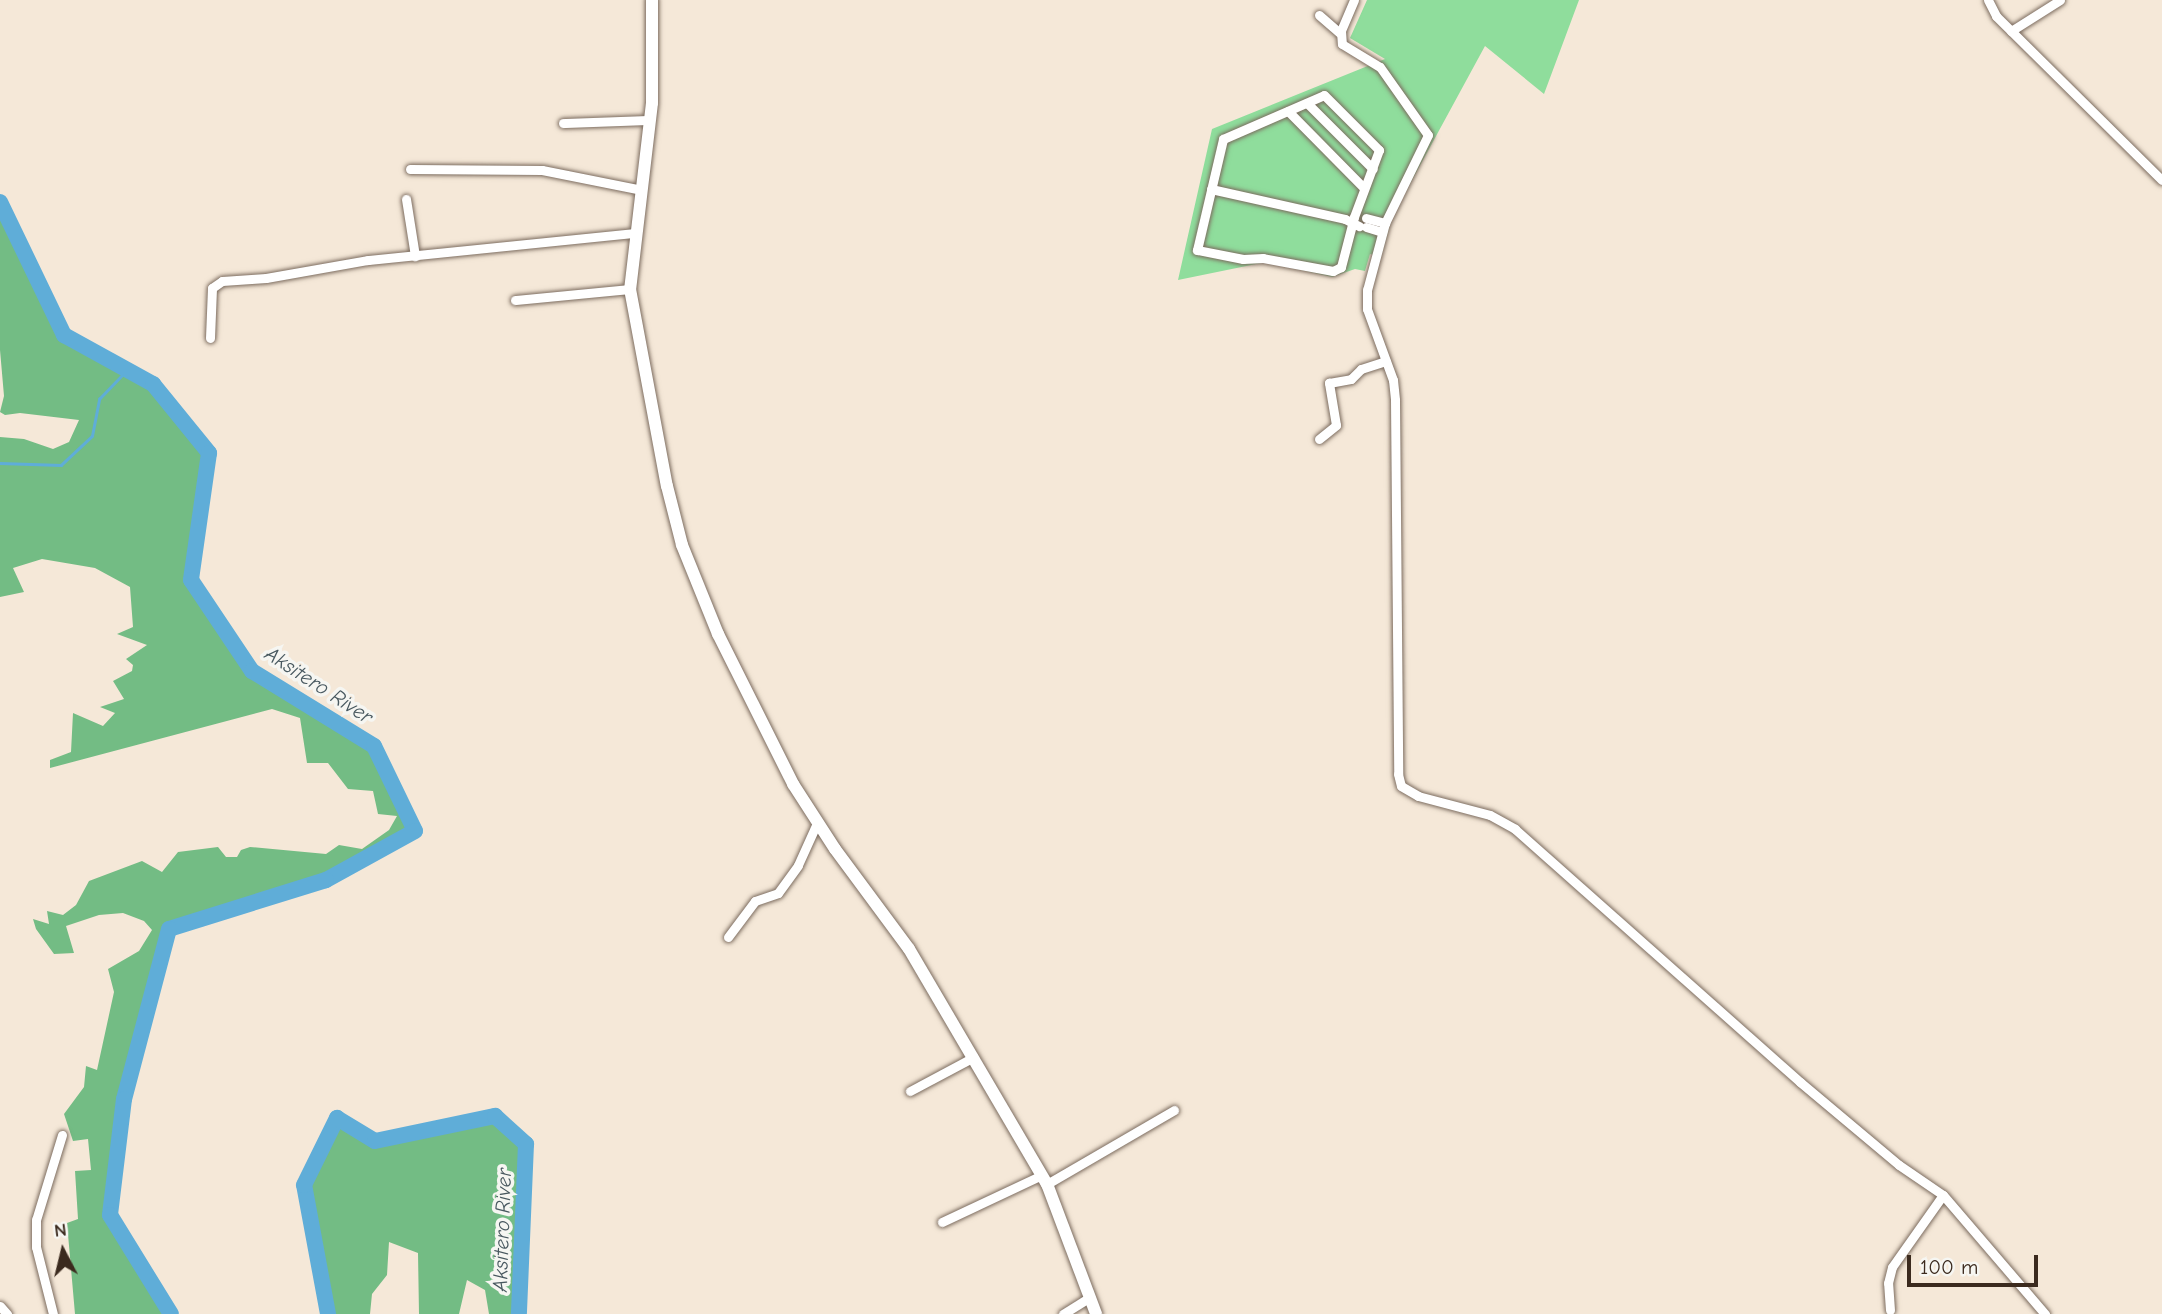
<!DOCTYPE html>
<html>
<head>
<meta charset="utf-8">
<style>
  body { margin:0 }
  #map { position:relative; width:2162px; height:1314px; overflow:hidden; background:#f5e8d8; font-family:"Comic Neue",sans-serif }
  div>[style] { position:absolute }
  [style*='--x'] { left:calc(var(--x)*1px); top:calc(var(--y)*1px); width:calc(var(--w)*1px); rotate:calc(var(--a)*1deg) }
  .green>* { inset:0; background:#8fdd9c }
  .forest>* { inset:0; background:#73bc84 }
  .stream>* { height:2.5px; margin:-1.25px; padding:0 1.25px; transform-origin:1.25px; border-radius:1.25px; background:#5fadd8 }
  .river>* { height:16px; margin:-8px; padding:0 8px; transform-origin:8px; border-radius:8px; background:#5fadd8 }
  .roads { filter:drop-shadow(0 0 2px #7c6c5f) drop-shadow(0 0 2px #7c6c5f) }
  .street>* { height:9px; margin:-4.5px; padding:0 4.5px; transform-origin:4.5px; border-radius:4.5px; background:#fff }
  .secondary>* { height:12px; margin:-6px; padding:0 6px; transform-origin:6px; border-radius:6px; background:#fff }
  span { translate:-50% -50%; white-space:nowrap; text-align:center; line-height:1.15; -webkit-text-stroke:7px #f6f6f2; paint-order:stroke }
  .water-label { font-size:21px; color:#48585f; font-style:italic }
  .north { position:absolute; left:28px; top:1216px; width:70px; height:70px; -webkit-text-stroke:5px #f6f6f2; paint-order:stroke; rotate:353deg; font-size:19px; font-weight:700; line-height:28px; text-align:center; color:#3b2a1e }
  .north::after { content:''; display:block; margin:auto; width:24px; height:32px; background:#3b2a1e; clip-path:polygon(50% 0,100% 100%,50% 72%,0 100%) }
  .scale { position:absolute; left:1907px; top:1255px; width:131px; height:32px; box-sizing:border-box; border:4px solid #3b2a1e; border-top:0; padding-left:9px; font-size:21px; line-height:24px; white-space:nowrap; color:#3b2a1e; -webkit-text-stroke:5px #f6f6f2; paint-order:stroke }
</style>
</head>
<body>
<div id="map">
  <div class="green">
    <i style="clip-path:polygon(1367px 0,1579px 0,1544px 94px,1485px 46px,1392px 217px,1381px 257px,1370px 254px,1365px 271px,1355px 269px,1332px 277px,1266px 262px,1178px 280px,1212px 129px,1385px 59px,1350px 38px)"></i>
  </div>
  <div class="forest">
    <i style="clip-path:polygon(0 195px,64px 335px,153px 384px,209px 453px,191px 580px,252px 671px,374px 746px,415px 831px,326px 880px,169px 929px,124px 1099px,113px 1220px,171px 1314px,75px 1314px,67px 1223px,78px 1219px,75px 1171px,91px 1170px,88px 1139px,73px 1141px,64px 1114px,84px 1087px,86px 1066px,97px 1070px,114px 992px,108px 969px,139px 951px,152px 930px,144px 921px,123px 913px,99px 915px,66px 926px,74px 953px,54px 954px,36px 929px,33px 919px,49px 924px,47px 911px,63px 915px,76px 905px,89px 881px,142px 861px,162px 872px,178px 852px,218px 847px,226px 857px,237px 857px,241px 850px,250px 847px,326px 854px,339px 845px,362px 849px,389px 830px,397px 816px,378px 814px,373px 791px,348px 789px,328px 763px,307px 763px,300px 718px,272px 709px,50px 768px,50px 760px,71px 752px,73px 713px,103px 726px,115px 713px,100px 707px,124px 699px,113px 681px,132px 671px,133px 665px,126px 659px,147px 645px,117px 634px,133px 627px,130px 587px,95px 568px,42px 559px,13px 568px,24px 592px,0 597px,0 437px,24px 439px,53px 449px,69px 442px,79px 420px,20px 413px,5px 415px,0 412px,4px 396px,0 350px)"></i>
    <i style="clip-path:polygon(495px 1116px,526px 1144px,519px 1314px,489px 1314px,485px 1290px,467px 1280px,459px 1314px,419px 1314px,418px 1253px,389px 1242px,387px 1275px,372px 1294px,370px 1314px,328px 1314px,304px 1185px,337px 1118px,369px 1138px)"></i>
  </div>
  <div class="stream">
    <i style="--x:0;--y:463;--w:61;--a:1.9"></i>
    <i style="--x:61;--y:465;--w:42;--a:-43.1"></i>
    <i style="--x:92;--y:436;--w:38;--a:-79"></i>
    <i style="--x:99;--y:399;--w:40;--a:-46"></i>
  </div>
  <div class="river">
    <i style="--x:0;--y:202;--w:148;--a:64.3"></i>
    <i style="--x:64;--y:335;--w:102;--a:28.8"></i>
    <i style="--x:153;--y:384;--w:89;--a:50.9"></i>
    <i style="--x:209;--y:453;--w:128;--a:98.1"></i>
    <i style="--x:191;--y:580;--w:110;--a:56.2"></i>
    <i style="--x:252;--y:671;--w:143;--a:31.6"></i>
    <i style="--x:374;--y:746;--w:94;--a:64.2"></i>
    <i style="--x:415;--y:831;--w:102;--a:151.2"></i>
    <i style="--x:326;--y:880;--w:164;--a:162.7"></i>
    <i style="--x:169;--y:929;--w:176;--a:104.8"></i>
    <i style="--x:124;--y:1099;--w:117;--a:96.9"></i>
    <i style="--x:110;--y:1215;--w:116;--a:58.4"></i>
    <i style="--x:328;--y:1314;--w:131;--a:-100.5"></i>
    <i style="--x:304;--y:1185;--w:75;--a:-63.8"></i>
    <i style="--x:337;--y:1118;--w:44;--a:31.2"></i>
    <i style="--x:375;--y:1141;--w:123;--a:-11.8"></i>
    <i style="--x:495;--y:1116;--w:42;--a:42.1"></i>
    <i style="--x:526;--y:1144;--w:170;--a:92.4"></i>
  </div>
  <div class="roads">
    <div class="street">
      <i style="--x:1354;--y:0;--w:34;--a:113"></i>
      <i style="--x:1341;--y:31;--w:13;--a:86"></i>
      <i style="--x:1342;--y:44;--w:44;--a:31.2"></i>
      <i style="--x:1380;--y:67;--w:83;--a:54.8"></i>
      <i style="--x:1428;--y:135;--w:98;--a:116"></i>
      <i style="--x:1385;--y:223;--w:69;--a:105"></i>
      <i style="--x:1367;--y:290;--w:19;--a:90"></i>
      <i style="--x:1367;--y:309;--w:76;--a:69.9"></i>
      <i style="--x:1393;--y:380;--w:20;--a:84"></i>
      <i style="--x:1395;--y:400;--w:374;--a:89.5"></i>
      <i style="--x:1398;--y:774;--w:12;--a:76"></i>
      <i style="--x:1401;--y:786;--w:20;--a:30"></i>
      <i style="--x:1418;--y:796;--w:74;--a:14.8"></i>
      <i style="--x:1490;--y:815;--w:29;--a:29"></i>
      <i style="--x:1515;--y:829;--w:381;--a:41.6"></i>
      <i style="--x:1800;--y:1082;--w:129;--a:40"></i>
      <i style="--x:1899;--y:1165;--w:53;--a:34.3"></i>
      <i style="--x:1943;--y:1195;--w:157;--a:49.4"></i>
      <i style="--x:1988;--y:0;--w:18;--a:63"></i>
      <i style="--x:1996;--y:16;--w:233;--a:44.7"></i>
      <i style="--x:1319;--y:15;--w:28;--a:41"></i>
      <i style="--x:2011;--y:31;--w:58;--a:-32.3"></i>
      <i style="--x:1324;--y:95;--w:78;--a:45"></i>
      <i style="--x:1379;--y:150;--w:72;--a:110.5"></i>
      <i style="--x:1354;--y:217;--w:52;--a:104.6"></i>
      <i style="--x:1341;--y:267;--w:9;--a:153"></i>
      <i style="--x:1333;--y:271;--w:71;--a:-169.5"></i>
      <i style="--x:1263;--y:258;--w:20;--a:177"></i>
      <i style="--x:1243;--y:259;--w:47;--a:-168.9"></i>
      <i style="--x:1197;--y:250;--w:114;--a:-76.8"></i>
      <i style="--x:1223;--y:139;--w:110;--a:-23.5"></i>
      <i style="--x:1307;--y:103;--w:93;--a:45"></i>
      <i style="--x:1288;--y:111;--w:108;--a:45.4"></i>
      <i style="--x:563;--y:123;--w:87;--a:-2"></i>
      <i style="--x:410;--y:169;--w:132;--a:0.4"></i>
      <i style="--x:542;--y:170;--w:102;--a:11.3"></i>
      <i style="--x:1211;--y:189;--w:137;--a:12.6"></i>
      <i style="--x:1345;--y:219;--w:16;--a:27"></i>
      <i style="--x:406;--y:199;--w:58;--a:81"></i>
      <i style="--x:1366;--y:218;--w:20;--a:15"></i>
      <i style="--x:1366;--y:227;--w:17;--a:17"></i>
      <i style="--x:515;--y:300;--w:116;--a:-5.5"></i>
      <i style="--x:210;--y:338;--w:50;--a:-87.7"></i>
      <i style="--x:212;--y:288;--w:12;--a:-35"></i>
      <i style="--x:222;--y:281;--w:44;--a:-3.9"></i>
      <i style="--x:266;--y:278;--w:104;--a:-10"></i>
      <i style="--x:368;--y:260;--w:269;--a:-5.8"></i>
      <i style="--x:1319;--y:439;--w:22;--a:-39"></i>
      <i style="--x:1336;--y:425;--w:43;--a:-99.5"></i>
      <i style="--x:1329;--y:383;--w:22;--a:-10"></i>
      <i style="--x:1351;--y:379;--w:14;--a:-45"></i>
      <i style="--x:1361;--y:369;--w:26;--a:-18"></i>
      <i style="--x:728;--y:937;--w:45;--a:-53.1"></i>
      <i style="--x:755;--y:901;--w:24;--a:-19"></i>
      <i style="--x:778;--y:893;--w:34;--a:-54"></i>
      <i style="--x:798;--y:865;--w:46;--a:-65.7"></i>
      <i style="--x:910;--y:1091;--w:72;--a:-28"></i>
      <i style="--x:1047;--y:1184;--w:147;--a:-30.2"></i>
      <i style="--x:942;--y:1222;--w:110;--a:-25.2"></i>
      <i style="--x:0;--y:1306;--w:11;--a:49"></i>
      <i style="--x:1890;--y:1310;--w:27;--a:-94"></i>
      <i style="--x:1888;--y:1283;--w:16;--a:-76"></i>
      <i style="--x:1892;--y:1267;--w:88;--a:-54.7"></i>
      <i style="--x:53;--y:1314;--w:69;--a:-104.2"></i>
      <i style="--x:36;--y:1247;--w:27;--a:-90"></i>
      <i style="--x:36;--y:1220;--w:89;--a:-73"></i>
      <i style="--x:1063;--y:1314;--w:32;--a:-32"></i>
    </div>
    <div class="secondary">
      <i style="--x:652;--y:0;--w:103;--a:90"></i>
      <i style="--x:652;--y:103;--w:187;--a:96.7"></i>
      <i style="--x:630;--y:289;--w:200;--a:79.4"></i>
      <i style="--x:667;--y:486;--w:61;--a:75.7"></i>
      <i style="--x:682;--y:545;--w:96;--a:68"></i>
      <i style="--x:718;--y:634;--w:168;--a:63.4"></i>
      <i style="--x:793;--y:784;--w:77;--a:57.1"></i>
      <i style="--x:835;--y:849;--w:124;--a:53.5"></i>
      <i style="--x:909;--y:949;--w:273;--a:59.6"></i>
      <i style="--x:1047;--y:1184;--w:139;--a:69.3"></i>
    </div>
  </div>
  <div class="water-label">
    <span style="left:319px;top:685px;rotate:33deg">Aksitero River</span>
    <span style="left:502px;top:1230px;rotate:-88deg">Aksitero River</span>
  </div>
  <div class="north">N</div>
  <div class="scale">100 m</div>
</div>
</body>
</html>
